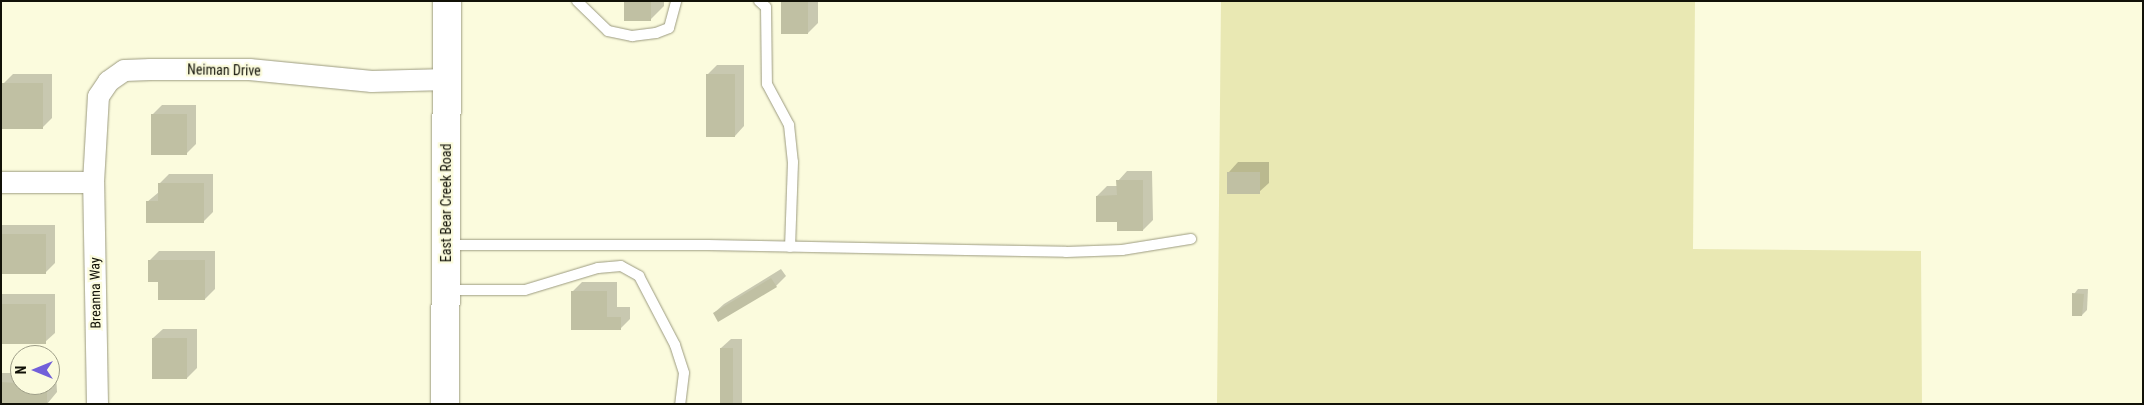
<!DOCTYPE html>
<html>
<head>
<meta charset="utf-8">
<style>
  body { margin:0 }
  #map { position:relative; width:2144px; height:405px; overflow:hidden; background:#fbfbdd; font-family:"Roboto Condensed",sans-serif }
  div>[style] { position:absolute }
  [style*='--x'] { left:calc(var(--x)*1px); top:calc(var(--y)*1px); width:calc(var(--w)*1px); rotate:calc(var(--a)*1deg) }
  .green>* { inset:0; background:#e9e8b3 }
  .shadow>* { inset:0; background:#0003 }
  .building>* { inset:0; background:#c0c0a3 }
  .roads { filter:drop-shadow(0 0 1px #9c9b80) drop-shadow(0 0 1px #9c9b80) }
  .service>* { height:10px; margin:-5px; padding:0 5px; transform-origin:5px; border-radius:5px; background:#fff }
  .minor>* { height:21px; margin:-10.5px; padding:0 10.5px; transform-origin:10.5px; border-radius:10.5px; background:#fff }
  .secondary>* { height:28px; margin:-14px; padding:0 14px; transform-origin:14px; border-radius:14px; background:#fff }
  span { translate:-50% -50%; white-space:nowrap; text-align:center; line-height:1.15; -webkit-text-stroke:4.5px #fbfbdd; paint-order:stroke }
  .street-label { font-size:14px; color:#111107 }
  .frame { position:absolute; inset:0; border:2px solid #111107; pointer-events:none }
  .north { position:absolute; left:10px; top:345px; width:50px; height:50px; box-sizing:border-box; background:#fbfbdd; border:1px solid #9d9d87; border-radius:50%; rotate:270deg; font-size:14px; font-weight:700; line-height:20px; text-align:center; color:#111107 }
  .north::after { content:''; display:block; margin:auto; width:18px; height:22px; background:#725fd9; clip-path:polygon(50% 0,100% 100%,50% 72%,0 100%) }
</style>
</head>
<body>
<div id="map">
  <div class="green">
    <i style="clip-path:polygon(1221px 1px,1695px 1px,1693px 249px,1921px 251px,1922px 404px,1217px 404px)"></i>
  </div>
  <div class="shadow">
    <i style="clip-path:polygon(625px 1px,664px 1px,664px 6px,650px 20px)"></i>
    <i style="clip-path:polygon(782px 1px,818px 1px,818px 23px,808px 33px)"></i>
    <i style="clip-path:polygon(717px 65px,744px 65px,744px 126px,735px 136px,707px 75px)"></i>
    <i style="clip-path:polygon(13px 74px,52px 74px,52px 118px,42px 128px,3px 84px)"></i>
    <i style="clip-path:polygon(162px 105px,196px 105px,196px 144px,186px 154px,152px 115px)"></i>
    <i style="clip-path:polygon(1238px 162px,1269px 162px,1269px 183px,1259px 192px,1229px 172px)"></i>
    <i style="clip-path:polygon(1127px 171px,1152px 171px,1153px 220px,1143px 230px,1118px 221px,1097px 196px,1107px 186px,1118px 186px,1118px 181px)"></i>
    <i style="clip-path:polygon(169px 174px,213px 174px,213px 212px,203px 222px,147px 202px,159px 192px,159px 184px)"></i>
    <i style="clip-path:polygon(1px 225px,55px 225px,55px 263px,45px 273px,1px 273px)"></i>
    <i style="clip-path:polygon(159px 251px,215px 251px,215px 289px,205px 299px,159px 281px,149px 261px)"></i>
    <i style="clip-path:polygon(781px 269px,786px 276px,776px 286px,714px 313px,724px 304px)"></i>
    <i style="clip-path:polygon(582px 282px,617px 282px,617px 307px,630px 307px,630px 319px,620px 329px,572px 292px)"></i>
    <i style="clip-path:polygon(2078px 289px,2088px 289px,2087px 310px,2082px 315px,2074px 294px)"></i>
    <i style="clip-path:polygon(1px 294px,55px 294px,55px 333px,45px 342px,1px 342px)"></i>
    <i style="clip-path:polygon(163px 329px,197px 329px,197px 368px,187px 378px,153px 338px)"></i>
    <i style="clip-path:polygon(731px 339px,742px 339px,742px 404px,721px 404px,721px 348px)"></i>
    <i style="clip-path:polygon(2px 373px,20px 373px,20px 385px,50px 385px,50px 373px,56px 373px,57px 392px,47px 404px,1px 404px)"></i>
  </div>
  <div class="building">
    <i style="clip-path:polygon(624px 1px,651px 1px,651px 21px,624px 21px)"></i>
    <i style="clip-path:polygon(781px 1px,808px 1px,808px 34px,781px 34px)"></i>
    <i style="clip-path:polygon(706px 74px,735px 74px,735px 137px,706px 137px)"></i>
    <i style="clip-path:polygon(2px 83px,43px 83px,43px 129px,2px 129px)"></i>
    <i style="clip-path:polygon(151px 114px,187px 114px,187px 155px,151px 155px)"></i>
    <i style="clip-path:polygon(1227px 172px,1260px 172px,1260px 194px,1227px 194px)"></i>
    <i style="clip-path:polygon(1116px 180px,1143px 180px,1143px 231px,1117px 231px,1117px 222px,1096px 222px,1096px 196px,1117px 195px)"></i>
    <i style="clip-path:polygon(158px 183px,204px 183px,204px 223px,146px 223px,146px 201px,158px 201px)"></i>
    <i style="clip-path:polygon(1px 234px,46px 234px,46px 274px,1px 274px)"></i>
    <i style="clip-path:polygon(148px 260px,205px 260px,205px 300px,158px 300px,158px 282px,148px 282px)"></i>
    <i style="clip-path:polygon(771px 278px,777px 287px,718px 322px,713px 313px)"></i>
    <i style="clip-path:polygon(571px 291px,607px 291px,607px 317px,621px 317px,621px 330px,571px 330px)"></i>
    <i style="clip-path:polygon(2072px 293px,2084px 294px,2082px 316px,2072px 316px)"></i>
    <i style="clip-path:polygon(1px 304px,46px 304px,46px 344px,1px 344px)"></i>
    <i style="clip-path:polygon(152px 338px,187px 338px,187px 379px,152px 379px)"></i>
    <i style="clip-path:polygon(720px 348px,733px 348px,733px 404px,720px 404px)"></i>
    <i style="clip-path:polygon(1px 382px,47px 385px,47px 403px,1px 404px)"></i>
  </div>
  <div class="roads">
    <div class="service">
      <i style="--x:577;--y:1;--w:43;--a:44.1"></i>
      <i style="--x:608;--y:31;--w:25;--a:12"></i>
      <i style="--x:632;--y:36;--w:24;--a:-7"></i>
      <i style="--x:656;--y:33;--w:14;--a:-21"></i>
      <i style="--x:669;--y:28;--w:28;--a:-75"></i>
      <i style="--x:759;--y:1;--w:9;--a:41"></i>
      <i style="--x:766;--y:7;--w:77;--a:89.3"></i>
      <i style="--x:767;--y:84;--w:47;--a:61.8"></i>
      <i style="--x:789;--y:125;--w:37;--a:84"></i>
      <i style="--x:793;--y:162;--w:85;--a:92"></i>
      <i style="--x:447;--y:245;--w:261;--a:0"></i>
      <i style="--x:708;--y:245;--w:358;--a:1.1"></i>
      <i style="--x:1066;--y:252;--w:56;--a:-2"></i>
      <i style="--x:1122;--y:250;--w:70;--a:-9.1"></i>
      <i style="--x:447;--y:290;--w:78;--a:0"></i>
      <i style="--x:525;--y:290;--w:76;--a:-16.8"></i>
      <i style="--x:598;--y:268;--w:23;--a:-5"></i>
      <i style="--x:621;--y:266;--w:21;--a:29"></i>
      <i style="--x:639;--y:276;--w:78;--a:62.4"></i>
      <i style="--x:675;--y:345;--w:29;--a:72"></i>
      <i style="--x:684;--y:373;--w:31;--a:97"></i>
    </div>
    <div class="minor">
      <i style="--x:1;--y:182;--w:92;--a:0"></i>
      <i style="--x:97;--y:404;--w:222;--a:-91"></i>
      <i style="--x:93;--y:182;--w:86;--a:-86.7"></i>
      <i style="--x:98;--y:96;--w:18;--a:-56"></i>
      <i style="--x:108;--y:81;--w:19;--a:-35"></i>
      <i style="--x:124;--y:70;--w:26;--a:-2"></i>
      <i style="--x:150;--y:69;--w:99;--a:0"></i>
      <i style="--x:249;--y:69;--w:123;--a:5.6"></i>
      <i style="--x:371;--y:81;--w:76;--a:-1.5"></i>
    </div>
    <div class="secondary">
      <i style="--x:445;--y:404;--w:403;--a:-89.7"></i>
    </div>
  </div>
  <div class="street-label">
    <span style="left:224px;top:70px;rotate:1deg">Neiman Drive</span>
    <span style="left:446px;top:203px;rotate:-90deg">East Bear Creek Road</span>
    <span style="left:95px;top:293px;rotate:-91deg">Breanna Way</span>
  </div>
  <div class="frame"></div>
  <div class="north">N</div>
</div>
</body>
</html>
